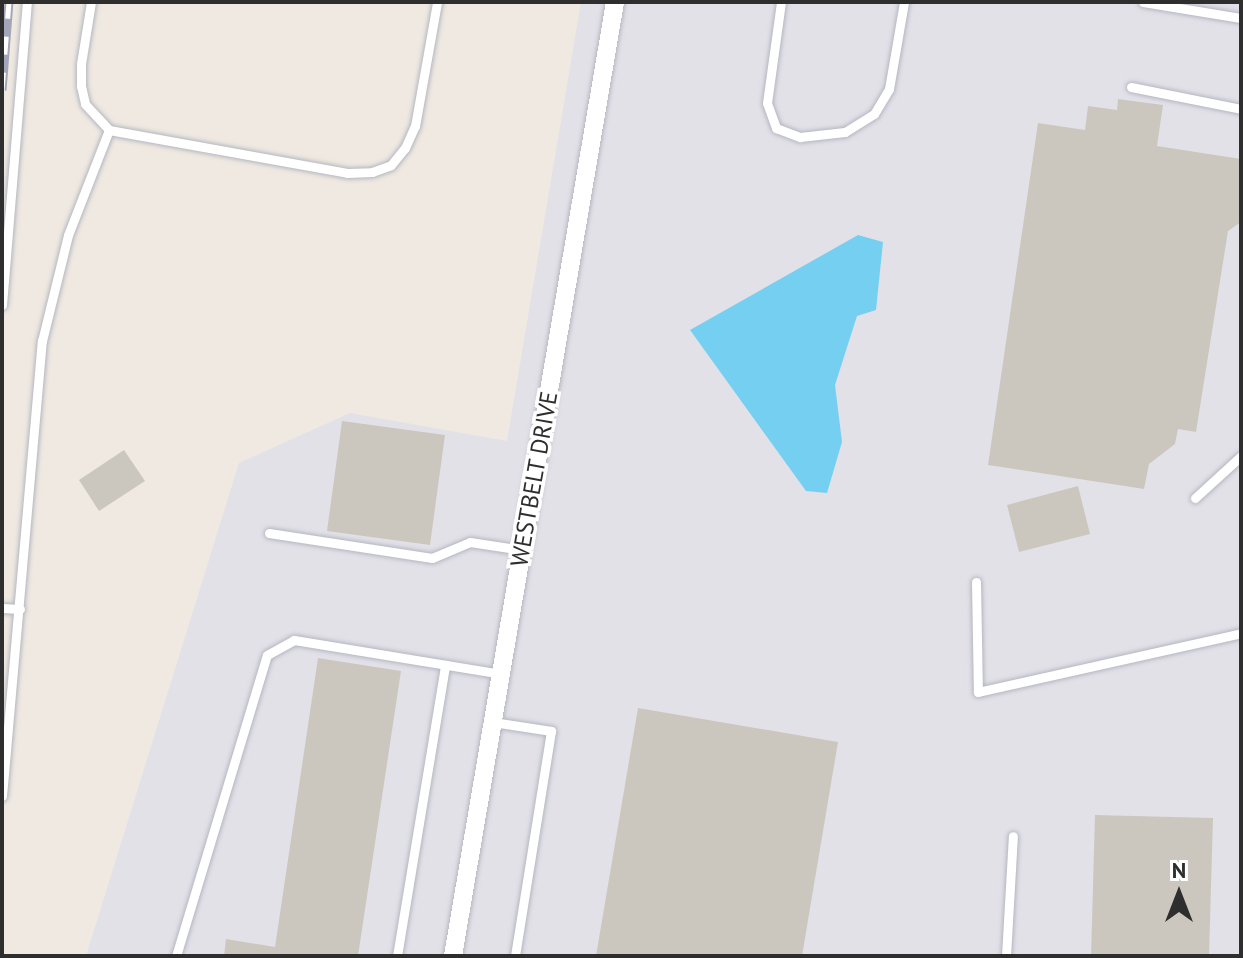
<!DOCTYPE html>
<html>
<head>
<meta charset="utf-8">
<style>
  body { margin:0 }
  #map { position:relative; width:1243px; height:958px; overflow:hidden; background:#efe9e1; font-family:"PT Sans",sans-serif }
  div>[style] { position:absolute }
  [style*='--x'] { left:calc(var(--x)*1px); top:calc(var(--y)*1px); width:calc(var(--w)*1px); rotate:calc(var(--a)*1deg) }
  .industrial>* { inset:0; background:#e3e1e8 }
  .water>* { inset:0; background:#75cff0 }
  .building>* { inset:0; background:#cbc7bf }
  .roads { filter:drop-shadow(0 0 2px #b4b7c1) drop-shadow(0 0 2px #b4b7c1) }
  .lane>* { height:9px; margin:-4.5px; padding:0 4.5px; transform-origin:4.5px; border-radius:4.5px; background:#fff }
  .street>* { height:18px; margin:-9px; padding:0 9px; transform-origin:9px; border-radius:9px; background:#fff }
  .rail>* { height:9px; margin-top:-4.5px; transform-origin:0; background:repeating-linear-gradient(90deg,#fff 0 18px,#a3a6b8 0 36px); box-sizing:border-box; border-block:2px solid #a3a6b8 }
  span { translate:-50% -50%; white-space:nowrap; text-align:center; line-height:1.15; -webkit-text-stroke:7px #fff; paint-order:stroke }
  .street-label { font-size:24px; color:#2e2e2e }
  .frame { position:absolute; inset:0; border:4px solid #2e2e2e; pointer-events:none }
  .north { position:absolute; left:1139px; top:854px; width:80px; height:80px; -webkit-text-stroke:6px #fff; paint-order:stroke; rotate:0deg; font-size:22px; font-weight:700; line-height:32px; text-align:center; color:#2e2e2e }
  .north::after { content:''; display:block; margin:auto; width:28px; height:36px; background:#2e2e2e; clip-path:polygon(50% 0,100% 100%,50% 72%,0 100%) }
</style>
</head>
<body>
<div id="map">
  <div class="industrial">
    <i style="clip-path:polygon(581px 2px,1241px 2px,1241px 956px,86px 956px,239px 463px,350px 413px,507px 441px)"></i>
  </div>
  <div class="water">
    <i style="clip-path:polygon(858px 235px,883px 242px,876px 310px,857px 316px,835px 385px,842px 442px,827px 493px,806px 491px,690px 330px)"></i>
  </div>
  <div class="building">
    <i style="clip-path:polygon(1118px 99px,1163px 105px,1157px 146px,1241px 159px,1241px 222px,1228px 231px,1196px 432px,1178px 429px,1175px 444px,1149px 464px,1144px 489px,988px 465px,1038px 123px,1085px 130px,1088px 106px,1117px 110px)"></i>
    <i style="clip-path:polygon(342px 421px,445px 435px,430px 545px,327px 531px)"></i>
    <i style="clip-path:polygon(124px 450px,145px 481px,99px 511px,79px 480px)"></i>
    <i style="clip-path:polygon(1078px 486px,1090px 534px,1019px 552px,1007px 505px)"></i>
    <i style="clip-path:polygon(318px 658px,401px 671px,358px 956px,224px 956px,226px 939px,275px 947px)"></i>
    <i style="clip-path:polygon(638px 708px,838px 742px,802px 956px,596px 956px)"></i>
    <i style="clip-path:polygon(1095px 815px,1213px 818px,1209px 956px,1091px 956px)"></i>
  </div>
  <div class="roads">
    <div class="lane">
      <i style="--x:91;--y:2;--w:63;--a:99.2"></i>
      <i style="--x:81;--y:64;--w:22;--a:90"></i>
      <i style="--x:81;--y:86;--w:18;--a:77"></i>
      <i style="--x:85;--y:104;--w:35;--a:47"></i>
      <i style="--x:109;--y:130;--w:242;--a:10.2"></i>
      <i style="--x:347;--y:173;--w:25;--a:-2"></i>
      <i style="--x:372;--y:172;--w:20;--a:-20"></i>
      <i style="--x:391;--y:165;--w:22;--a:-51"></i>
      <i style="--x:405;--y:148;--w:24;--a:-66"></i>
      <i style="--x:415;--y:126;--w:126;--a:-79.9"></i>
      <i style="--x:781;--y:2;--w:102;--a:97.9"></i>
      <i style="--x:767;--y:103;--w:27;--a:70"></i>
      <i style="--x:776;--y:128;--w:26;--a:21"></i>
      <i style="--x:800;--y:137;--w:45;--a:-6.3"></i>
      <i style="--x:845;--y:132;--w:34;--a:-32"></i>
      <i style="--x:874;--y:114;--w:29;--a:-59"></i>
      <i style="--x:889;--y:89;--w:88;--a:-80.2"></i>
      <i style="--x:1143;--y:2;--w:99;--a:9.3"></i>
      <i style="--x:1131;--y:87;--w:112;--a:11.3"></i>
      <i style="--x:2;--y:305;--w:304;--a:-85.3"></i>
      <i style="--x:1195;--y:498;--w:62;--a:-42.4"></i>
      <i style="--x:269;--y:533;--w:165;--a:8.7"></i>
      <i style="--x:432;--y:558;--w:41;--a:-22.8"></i>
      <i style="--x:470;--y:542;--w:53;--a:8.7"></i>
      <i style="--x:976;--y:582;--w:110;--a:89"></i>
      <i style="--x:978;--y:692;--w:270;--a:-12.6"></i>
      <i style="--x:2;--y:608;--w:18;--a:3"></i>
      <i style="--x:493;--y:722;--w:59;--a:8.8"></i>
      <i style="--x:551;--y:731;--w:228;--a:99.1"></i>
      <i style="--x:2;--y:796;--w:457;--a:-85"></i>
      <i style="--x:42;--y:341;--w:109;--a:-76.2"></i>
      <i style="--x:68;--y:235;--w:113;--a:-68.7"></i>
      <i style="--x:176;--y:956;--w:314;--a:-73.2"></i>
      <i style="--x:267;--y:655;--w:31;--a:-29"></i>
      <i style="--x:294;--y:640;--w:210;--a:9.3"></i>
      <i style="--x:397;--y:956;--w:295;--a:-80.6"></i>
      <i style="--x:1006;--y:956;--w:120;--a:-86.7"></i>
    </div>
    <div class="street">
      <i style="--x:453;--y:956;--w:968;--a:-80.36"></i>
    </div>
  </div>
  <div class="rail">
    <i style="--x:2;--y:90;--w:88;--a:-85.5"></i>
  </div>
  <div class="street-label">
    <span style="left:534px;top:479px;rotate:-80deg">WESTBELT DRIVE</span>
  </div>
  <div class="frame"></div>
  <div class="north">N</div>
</div>
</body>
</html>
